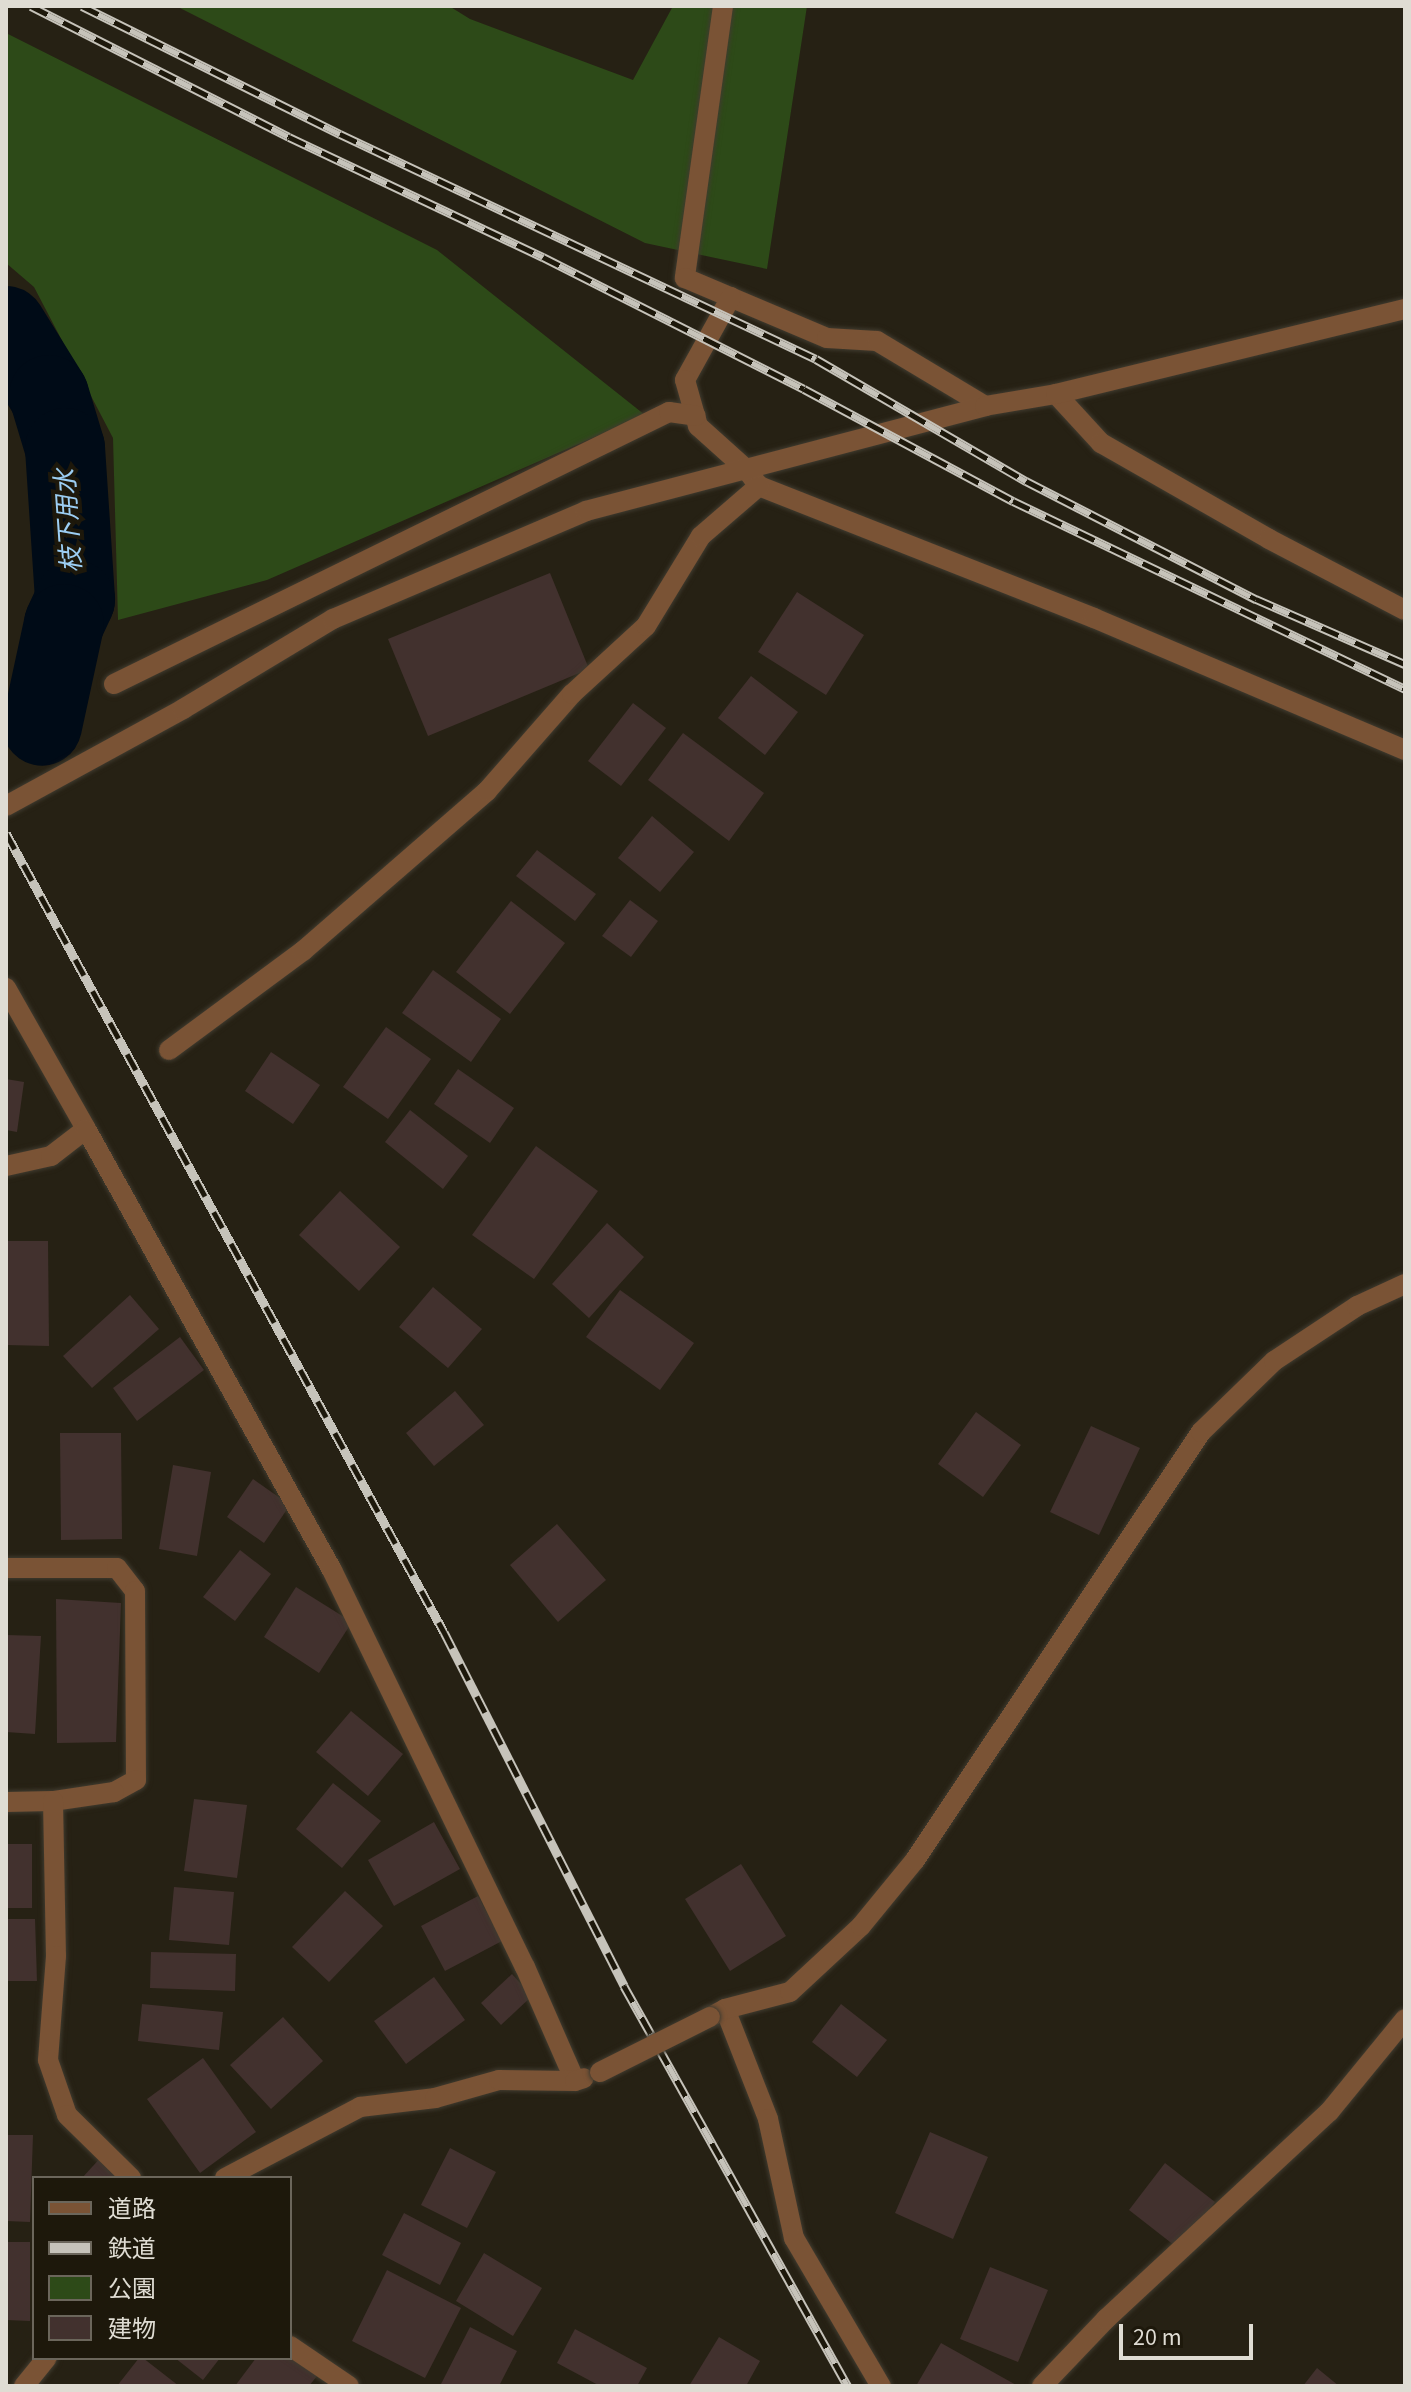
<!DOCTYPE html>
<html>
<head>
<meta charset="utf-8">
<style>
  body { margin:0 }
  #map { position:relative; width:1411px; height:2392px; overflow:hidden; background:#262114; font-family:"Source Sans 3","Noto Sans JP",sans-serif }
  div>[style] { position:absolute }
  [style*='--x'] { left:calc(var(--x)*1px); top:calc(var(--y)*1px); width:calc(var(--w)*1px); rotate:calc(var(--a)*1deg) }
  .green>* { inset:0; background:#2d4a18 }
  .river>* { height:80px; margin:-40px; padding:0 40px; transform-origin:40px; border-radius:40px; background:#000b17 }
  .building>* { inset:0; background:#42312e }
  .roads { filter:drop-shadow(0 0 2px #403b2f) drop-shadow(0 0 2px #403b2f) }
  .minor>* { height:20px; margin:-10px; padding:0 10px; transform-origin:10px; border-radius:10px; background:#7a5335 }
  .tertiary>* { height:20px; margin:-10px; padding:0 10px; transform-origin:10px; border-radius:10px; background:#7a5335 }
  .rail>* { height:9px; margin-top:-4.5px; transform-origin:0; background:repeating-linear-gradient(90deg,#1d180b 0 18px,#c6c3ba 0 36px); box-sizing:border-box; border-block:2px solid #c6c3ba }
  .bridges { filter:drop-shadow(0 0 2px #403b2f) drop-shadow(0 0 2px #403b2f) }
  .minor-bridge>* { height:20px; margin:-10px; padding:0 10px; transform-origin:10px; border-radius:10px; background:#7a5335 }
  span { translate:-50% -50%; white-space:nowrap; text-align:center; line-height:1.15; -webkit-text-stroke:8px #1d180b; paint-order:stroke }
  .water-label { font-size:26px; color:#9ccef3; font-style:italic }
  .frame { position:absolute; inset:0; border:8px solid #dfdcd3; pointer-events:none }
  .legend { position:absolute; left:32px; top:2176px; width:260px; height:184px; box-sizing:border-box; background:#1d180b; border:2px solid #6b665b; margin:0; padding:10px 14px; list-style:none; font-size:24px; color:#dfdcd3 }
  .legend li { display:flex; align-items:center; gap:16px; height:40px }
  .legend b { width:40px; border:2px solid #6b665b }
  .scale { position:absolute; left:1119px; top:2324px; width:134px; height:36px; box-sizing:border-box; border:4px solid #dfdcd3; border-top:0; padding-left:10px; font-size:24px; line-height:28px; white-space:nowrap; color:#dfdcd3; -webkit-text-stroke:6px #1d180b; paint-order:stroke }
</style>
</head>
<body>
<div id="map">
  <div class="green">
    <i style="clip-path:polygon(176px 6px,449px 6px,470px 19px,633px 80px,673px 6px,807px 6px,767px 269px,645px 243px)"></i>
    <i style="clip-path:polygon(6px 33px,437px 250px,645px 415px,267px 580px,118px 620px,113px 438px,34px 287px,6px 263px)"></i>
  </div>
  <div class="river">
    <i style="--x:6;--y:326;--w:81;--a:58.1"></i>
    <i style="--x:49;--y:395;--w:55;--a:73.2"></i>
    <i style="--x:65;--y:448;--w:152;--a:86.2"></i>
    <i style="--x:75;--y:600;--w:26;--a:115"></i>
    <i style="--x:64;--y:624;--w:104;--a:102.2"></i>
  </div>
  <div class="building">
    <i style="clip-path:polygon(550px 573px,589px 669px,428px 736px,388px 639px)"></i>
    <i style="clip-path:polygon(797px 592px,864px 635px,826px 695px,758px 652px)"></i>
    <i style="clip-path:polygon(751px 676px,798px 712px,765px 755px,718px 718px)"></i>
    <i style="clip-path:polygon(633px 703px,666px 728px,621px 786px,588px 761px)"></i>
    <i style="clip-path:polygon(683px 733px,764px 793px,729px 841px,648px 780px)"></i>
    <i style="clip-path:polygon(652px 816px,694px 852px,660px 892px,618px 858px)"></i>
    <i style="clip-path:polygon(537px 850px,596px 894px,575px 921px,516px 876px)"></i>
    <i style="clip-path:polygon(630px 900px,658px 921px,631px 957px,602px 936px)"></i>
    <i style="clip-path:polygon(511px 901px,565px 943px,510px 1014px,456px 972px)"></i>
    <i style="clip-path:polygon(433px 970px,501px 1019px,471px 1062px,402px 1013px)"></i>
    <i style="clip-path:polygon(386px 1027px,431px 1059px,388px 1119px,343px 1087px)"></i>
    <i style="clip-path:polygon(271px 1052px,320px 1085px,293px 1124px,245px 1091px)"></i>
    <i style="clip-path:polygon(458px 1069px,514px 1108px,490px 1143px,434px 1104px)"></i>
    <i style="clip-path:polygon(6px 1079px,24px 1082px,17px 1132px,6px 1130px)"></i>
    <i style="clip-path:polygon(410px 1110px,468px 1156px,443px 1189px,385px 1142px)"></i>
    <i style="clip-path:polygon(536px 1146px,598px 1191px,534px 1279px,472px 1235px)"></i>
    <i style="clip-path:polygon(340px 1191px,400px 1247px,359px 1291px,299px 1235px)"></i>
    <i style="clip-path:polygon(607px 1223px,644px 1257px,589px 1318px,552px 1284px)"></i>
    <i style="clip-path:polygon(6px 1241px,48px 1241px,49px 1346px,6px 1345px)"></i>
    <i style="clip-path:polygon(433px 1287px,482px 1329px,448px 1368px,399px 1327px)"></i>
    <i style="clip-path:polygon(620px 1290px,694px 1343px,660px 1390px,586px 1337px)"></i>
    <i style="clip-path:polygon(130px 1295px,159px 1329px,92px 1388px,63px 1356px)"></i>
    <i style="clip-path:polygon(180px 1337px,204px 1370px,137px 1421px,113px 1388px)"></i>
    <i style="clip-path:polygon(455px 1391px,484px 1425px,434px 1466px,406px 1433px)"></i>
    <i style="clip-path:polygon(976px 1412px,1021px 1445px,983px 1497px,938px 1464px)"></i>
    <i style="clip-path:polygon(1091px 1426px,1140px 1448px,1099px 1535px,1050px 1512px)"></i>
    <i style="clip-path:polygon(60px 1433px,121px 1433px,122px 1539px,61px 1540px)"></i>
    <i style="clip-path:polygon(173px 1465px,211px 1472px,197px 1556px,159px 1549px)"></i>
    <i style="clip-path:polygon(253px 1479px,290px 1505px,264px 1543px,227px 1517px)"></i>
    <i style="clip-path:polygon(557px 1524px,606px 1580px,558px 1622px,510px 1565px)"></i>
    <i style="clip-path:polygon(240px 1550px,271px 1574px,235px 1621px,203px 1597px)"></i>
    <i style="clip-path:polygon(296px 1587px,352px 1622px,319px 1673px,264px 1637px)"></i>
    <i style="clip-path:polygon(56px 1599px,121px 1603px,116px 1742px,57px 1743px)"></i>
    <i style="clip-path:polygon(6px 1635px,41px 1636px,35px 1734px,6px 1732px)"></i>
    <i style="clip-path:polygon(351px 1711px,403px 1754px,368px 1796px,316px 1752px)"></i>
    <i style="clip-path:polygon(333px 1783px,381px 1821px,342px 1868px,296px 1829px)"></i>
    <i style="clip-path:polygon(194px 1799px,247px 1805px,237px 1878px,184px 1871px)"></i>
    <i style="clip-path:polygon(434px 1822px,460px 1869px,394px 1906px,368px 1860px)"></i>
    <i style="clip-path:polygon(6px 1844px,32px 1844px,32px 1908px,6px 1908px)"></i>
    <i style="clip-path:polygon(741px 1864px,786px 1936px,730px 1971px,685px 1899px)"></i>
    <i style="clip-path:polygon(174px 1887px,234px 1892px,229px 1945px,169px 1940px)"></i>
    <i style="clip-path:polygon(345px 1891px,383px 1926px,329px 1982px,292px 1947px)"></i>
    <i style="clip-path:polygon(478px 1896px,502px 1941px,445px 1971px,421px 1926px)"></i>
    <i style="clip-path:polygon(6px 1919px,35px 1919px,37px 1981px,6px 1981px)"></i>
    <i style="clip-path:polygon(151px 1952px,236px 1954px,235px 1991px,150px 1988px)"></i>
    <i style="clip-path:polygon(512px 1974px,532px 1996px,501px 2025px,481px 2003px)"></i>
    <i style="clip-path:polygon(434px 1977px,465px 2020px,406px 2064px,374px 2021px)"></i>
    <i style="clip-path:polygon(142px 2004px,223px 2012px,219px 2050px,138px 2041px)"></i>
    <i style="clip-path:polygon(841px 2004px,887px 2040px,857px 2077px,812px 2042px)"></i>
    <i style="clip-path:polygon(283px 2017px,323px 2061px,271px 2109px,230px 2065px)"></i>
    <i style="clip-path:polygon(203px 2058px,256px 2132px,200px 2173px,147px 2099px)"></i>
    <i style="clip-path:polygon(930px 2132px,988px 2157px,953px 2239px,895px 2213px)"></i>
    <i style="clip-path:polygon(6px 2135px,33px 2135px,30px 2222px,6px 2221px)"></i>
    <i style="clip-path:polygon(450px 2148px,496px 2172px,467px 2228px,421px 2205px)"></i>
    <i style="clip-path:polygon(103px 2155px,128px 2178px,82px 2178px)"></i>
    <i style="clip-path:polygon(1165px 2163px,1215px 2202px,1179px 2249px,1129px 2210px)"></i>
    <i style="clip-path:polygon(404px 2213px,461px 2243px,440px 2285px,382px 2255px)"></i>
    <i style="clip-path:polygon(6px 2242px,30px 2242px,30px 2321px,6px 2320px)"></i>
    <i style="clip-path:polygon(484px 2253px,542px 2288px,513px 2336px,456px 2301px)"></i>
    <i style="clip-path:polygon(990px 2267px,1048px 2290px,1018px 2362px,960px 2339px)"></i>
    <i style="clip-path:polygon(387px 2270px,461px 2308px,425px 2378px,352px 2341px)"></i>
    <i style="clip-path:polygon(470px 2327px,517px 2351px,499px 2386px,440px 2386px)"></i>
    <i style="clip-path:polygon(575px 2329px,647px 2368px,637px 2386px,600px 2386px,557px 2363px)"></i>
    <i style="clip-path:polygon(719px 2337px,760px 2361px,746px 2386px,689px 2386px)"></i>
    <i style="clip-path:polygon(941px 2343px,1018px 2386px,916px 2386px)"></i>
    <i style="clip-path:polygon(139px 2358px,143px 2358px,179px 2386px,117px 2386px)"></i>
    <i style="clip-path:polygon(175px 2358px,220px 2358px,203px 2380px)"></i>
    <i style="clip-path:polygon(256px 2358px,290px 2358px,317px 2376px,309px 2386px,235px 2386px)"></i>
    <i style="clip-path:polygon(1317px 2368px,1339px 2386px,1303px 2386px)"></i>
  </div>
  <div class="roads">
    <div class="minor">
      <i style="--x:723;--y:6;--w:275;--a:98"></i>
      <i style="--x:685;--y:278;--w:154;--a:22.9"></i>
      <i style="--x:827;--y:338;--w:50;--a:3.4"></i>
      <i style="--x:877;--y:341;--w:126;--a:31"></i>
      <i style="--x:731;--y:297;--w:95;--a:119"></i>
      <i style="--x:685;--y:380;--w:48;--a:74.2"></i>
      <i style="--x:698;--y:426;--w:64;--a:41.9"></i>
      <i style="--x:746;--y:469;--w:21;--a:53"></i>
      <i style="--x:759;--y:486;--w:360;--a:21.5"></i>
      <i style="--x:1094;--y:618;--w:338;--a:23"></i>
      <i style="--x:1056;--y:394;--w:67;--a:47.4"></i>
      <i style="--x:1101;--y:443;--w:193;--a:29.7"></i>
      <i style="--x:1269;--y:539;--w:153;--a:27.6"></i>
      <i style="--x:114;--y:684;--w:618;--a:-26.11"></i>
      <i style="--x:669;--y:412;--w:27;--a:8"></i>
      <i style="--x:6;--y:988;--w:162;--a:60.4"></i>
      <i style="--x:169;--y:1050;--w:167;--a:-36.5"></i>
      <i style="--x:303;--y:951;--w:244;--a:-41"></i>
      <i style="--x:487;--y:791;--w:129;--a:-48.8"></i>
      <i style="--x:572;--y:694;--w:100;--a:-42.6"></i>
      <i style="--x:646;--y:626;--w:105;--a:-58.6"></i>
      <i style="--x:701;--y:536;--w:77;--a:-40.8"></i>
      <i style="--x:6;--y:1166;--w:46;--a:-12.5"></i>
      <i style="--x:51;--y:1156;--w:44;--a:-37.6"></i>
      <i style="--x:86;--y:1129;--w:505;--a:60.85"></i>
      <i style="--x:332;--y:1570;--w:441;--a:64.1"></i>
      <i style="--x:525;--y:1967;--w:124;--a:66.3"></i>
      <i style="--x:6;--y:1568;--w:111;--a:0"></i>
      <i style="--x:117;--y:1568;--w:29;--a:52"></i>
      <i style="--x:135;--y:1591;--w:189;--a:89.7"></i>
      <i style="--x:136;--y:1780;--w:25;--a:151"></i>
      <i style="--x:114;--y:1792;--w:62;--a:171.6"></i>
      <i style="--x:6;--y:1802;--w:47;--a:-1.2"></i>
      <i style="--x:53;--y:1801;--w:155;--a:88.9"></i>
      <i style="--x:56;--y:1956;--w:104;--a:94.4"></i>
      <i style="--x:48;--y:2060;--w:58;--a:70.9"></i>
      <i style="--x:67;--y:2115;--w:90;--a:44.5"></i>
      <i style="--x:725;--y:2009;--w:118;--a:68.6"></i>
      <i style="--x:768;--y:2119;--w:122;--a:77.7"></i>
      <i style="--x:794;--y:2238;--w:172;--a:59.6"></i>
      <i style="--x:710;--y:2017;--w:17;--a:-28"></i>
      <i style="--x:725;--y:2009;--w:67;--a:-14.7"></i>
      <i style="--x:790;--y:1992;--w:97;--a:-42.9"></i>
      <i style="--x:861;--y:1926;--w:85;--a:-50.7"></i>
      <i style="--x:915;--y:1860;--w:515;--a:-56.25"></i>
      <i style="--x:1201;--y:1432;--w:102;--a:-44.2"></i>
      <i style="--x:1274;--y:1361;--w:100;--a:-33.5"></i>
      <i style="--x:1357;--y:1306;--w:53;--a:-24.6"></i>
      <i style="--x:225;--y:2178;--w:153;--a:-27.7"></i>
      <i style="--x:360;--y:2107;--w:76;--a:-6.8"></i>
      <i style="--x:435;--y:2098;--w:66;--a:-15.7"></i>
      <i style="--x:499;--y:2080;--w:76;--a:0.8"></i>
      <i style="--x:575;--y:2081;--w:9;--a:-18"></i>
      <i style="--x:290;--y:2346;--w:71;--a:34.1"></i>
      <i style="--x:24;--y:2386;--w:36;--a:-51"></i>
      <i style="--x:1042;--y:2386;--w:93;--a:-46.3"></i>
      <i style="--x:1106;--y:2319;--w:304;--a:-42.9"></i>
      <i style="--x:1329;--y:2112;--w:120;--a:-50.7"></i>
    </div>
    <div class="tertiary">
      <i style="--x:6;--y:806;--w:202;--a:-28.7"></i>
      <i style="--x:183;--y:709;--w:175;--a:-31"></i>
      <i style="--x:333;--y:619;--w:275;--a:-23.1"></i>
      <i style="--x:586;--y:511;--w:413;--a:-14.7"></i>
      <i style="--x:985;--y:406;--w:72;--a:-9.6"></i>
      <i style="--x:1056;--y:394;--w:359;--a:-13.7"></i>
    </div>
  </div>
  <div class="rail">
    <i style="--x:31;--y:6;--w:289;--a:26.9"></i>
    <i style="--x:289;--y:137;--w:281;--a:25.3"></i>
    <i style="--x:543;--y:257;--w:292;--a:26.8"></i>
    <i style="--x:804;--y:389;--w:237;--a:28.2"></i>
    <i style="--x:1013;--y:501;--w:435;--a:25.6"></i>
    <i style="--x:82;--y:6;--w:288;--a:26.4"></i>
    <i style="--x:340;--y:134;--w:526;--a:25.3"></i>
    <i style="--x:816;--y:359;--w:243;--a:30.2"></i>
    <i style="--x:1026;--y:481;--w:259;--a:27.2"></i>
    <i style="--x:1256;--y:599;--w:163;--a:23.6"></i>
    <i style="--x:6;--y:833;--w:911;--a:61.27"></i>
    <i style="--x:444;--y:1632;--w:397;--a:63"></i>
    <i style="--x:624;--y:1986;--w:458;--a:60.8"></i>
  </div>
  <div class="bridges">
    <div class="minor-bridge">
      <i style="--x:600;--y:2072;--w:123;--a:-26.6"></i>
    </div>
  </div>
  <div class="water-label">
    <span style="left:69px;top:521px;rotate:-94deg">枝下用水</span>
  </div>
  <div class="frame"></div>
  <ul class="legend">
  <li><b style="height:10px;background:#7a5335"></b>道路</li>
  <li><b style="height:10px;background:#c6c3ba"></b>鉄道</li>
  <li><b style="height:22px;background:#2d4a18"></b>公園</li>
  <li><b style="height:22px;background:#42312e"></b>建物</li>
  </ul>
  <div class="scale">20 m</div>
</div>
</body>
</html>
